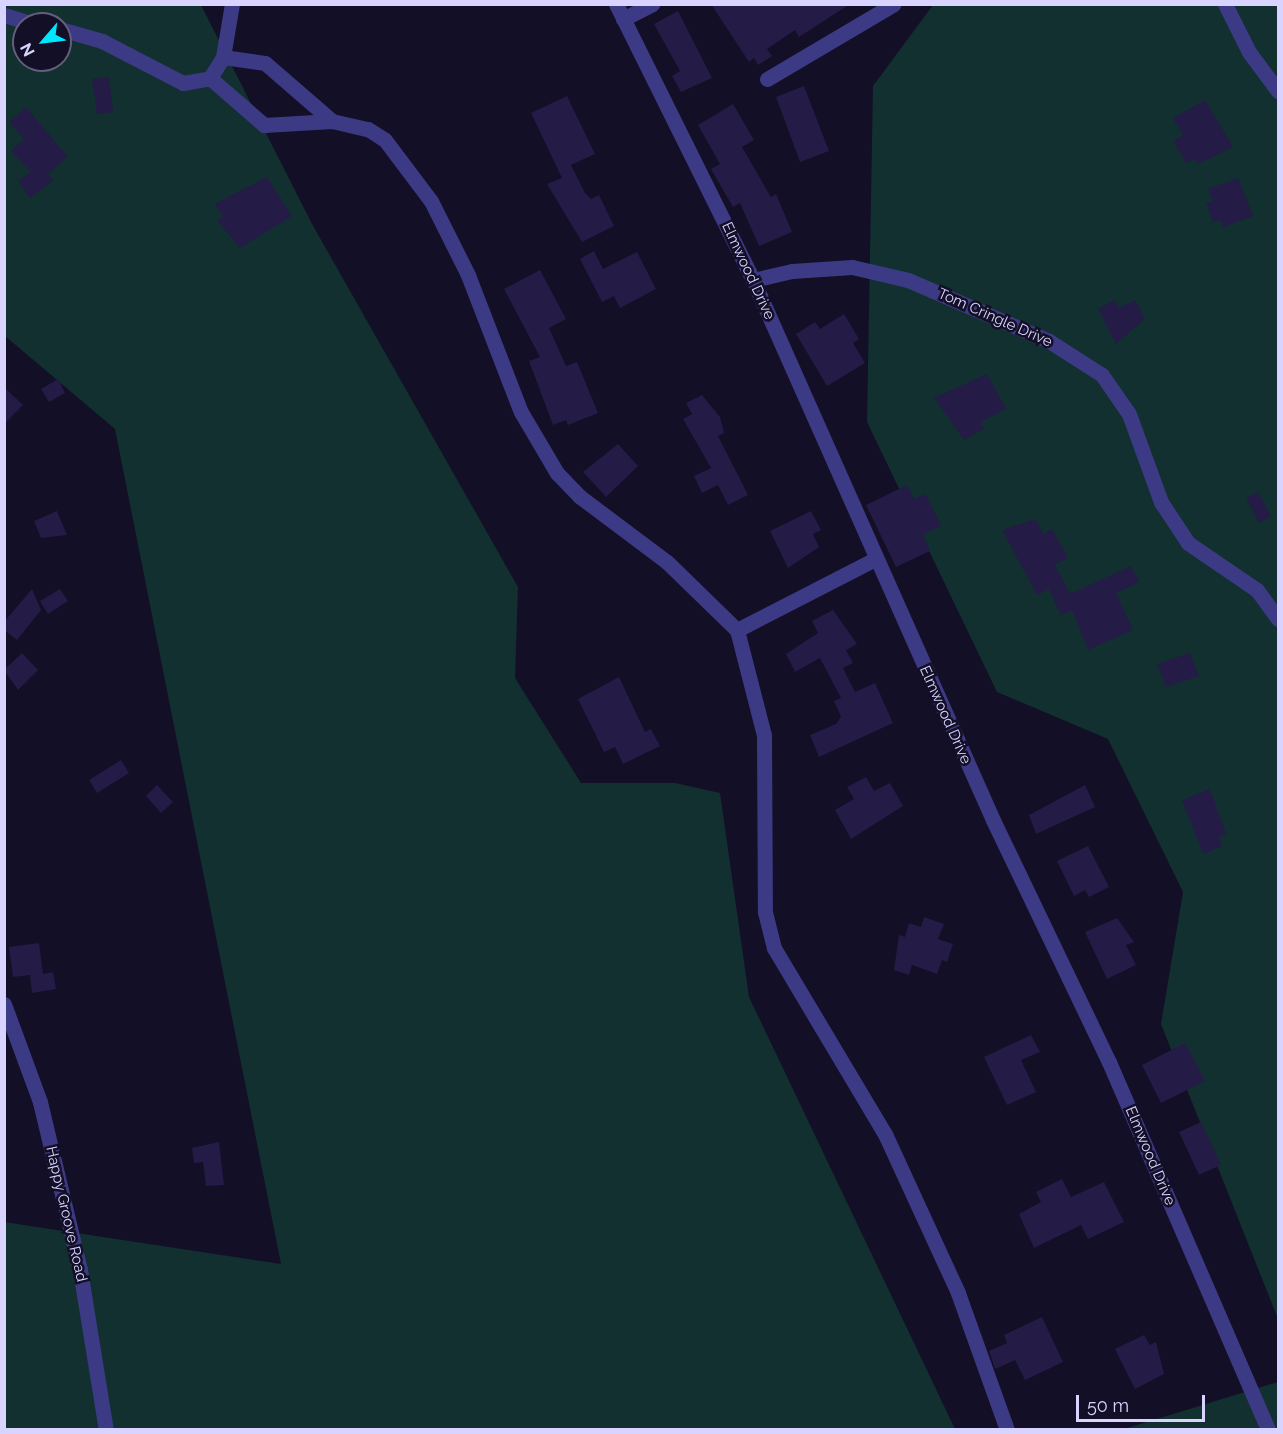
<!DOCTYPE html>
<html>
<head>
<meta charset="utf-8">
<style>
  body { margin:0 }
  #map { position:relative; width:1283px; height:1434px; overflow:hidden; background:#130f26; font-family:Raleway,sans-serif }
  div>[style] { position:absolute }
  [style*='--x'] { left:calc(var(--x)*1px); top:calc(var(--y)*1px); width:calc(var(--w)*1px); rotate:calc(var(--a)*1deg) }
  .green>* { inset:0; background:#12302f }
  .building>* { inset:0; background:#241b47 }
  .street>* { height:15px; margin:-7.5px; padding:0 7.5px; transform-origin:7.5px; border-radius:7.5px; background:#3d3a85 }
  span { translate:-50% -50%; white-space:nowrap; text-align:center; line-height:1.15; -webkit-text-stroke:5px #130f26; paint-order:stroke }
  .street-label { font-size:15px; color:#d9d4ff }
  .frame { position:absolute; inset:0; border:6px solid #d9d4ff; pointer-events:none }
  .north { position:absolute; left:12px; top:12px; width:60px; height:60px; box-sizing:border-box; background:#130f26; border:2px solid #625e7d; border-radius:50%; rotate:242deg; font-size:16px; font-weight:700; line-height:24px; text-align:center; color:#d9d4ff }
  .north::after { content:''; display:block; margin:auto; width:21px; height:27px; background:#00e5ff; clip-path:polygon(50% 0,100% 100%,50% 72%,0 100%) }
  .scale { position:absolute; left:1076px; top:1395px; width:129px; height:27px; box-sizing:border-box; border:3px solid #d9d4ff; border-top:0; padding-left:8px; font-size:18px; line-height:21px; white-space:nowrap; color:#d9d4ff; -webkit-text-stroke:4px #130f26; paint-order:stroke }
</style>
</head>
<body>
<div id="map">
  <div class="green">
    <i style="clip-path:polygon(evenodd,5px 5px,201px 5px,312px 224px,518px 587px,515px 678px,581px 783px,675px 783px,720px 793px,749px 997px,955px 1429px,5px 1429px,4px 1222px,281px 1264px,115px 429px,5px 336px,5px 5px,24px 24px,60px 24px,60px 60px,24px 60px,24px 24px)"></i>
    <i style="clip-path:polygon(933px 5px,1278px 5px,1278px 1319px,1161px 1024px,1183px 892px,1108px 739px,997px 692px,867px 422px,873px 86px)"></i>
    <i style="clip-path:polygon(1278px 1382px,1278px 1429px,1124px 1429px)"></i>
  </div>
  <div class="building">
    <i style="clip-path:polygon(711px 4px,850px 4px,799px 37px,795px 30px,767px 49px,772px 56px,758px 65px,754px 58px,749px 62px)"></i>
    <i style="clip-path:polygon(678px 11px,712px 78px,681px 92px,672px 76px,680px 71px,654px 24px)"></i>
    <i style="clip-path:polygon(109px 77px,113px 112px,97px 114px,92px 79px)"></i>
    <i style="clip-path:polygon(804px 86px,829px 151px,800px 162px,776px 97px)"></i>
    <i style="clip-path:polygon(567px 96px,595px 154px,571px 165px,585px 193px,591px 199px,599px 195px,614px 226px,582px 242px,547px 184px,562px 178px,531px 113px)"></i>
    <i style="clip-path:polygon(1205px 100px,1233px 147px,1198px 164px,1195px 159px,1186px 163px,1173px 141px,1183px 135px,1173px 118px)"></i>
    <i style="clip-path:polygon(733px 104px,754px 140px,742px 147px,771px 197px,776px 194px,792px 232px,759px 246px,740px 203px,733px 207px,711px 169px,720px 164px,698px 125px)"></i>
    <i style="clip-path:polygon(26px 107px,68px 157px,48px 174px,53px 181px,30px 198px,18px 181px,31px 172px,11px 151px,24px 139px,9px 122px)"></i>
    <i style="clip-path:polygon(267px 177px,292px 216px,240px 248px,217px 220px,223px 217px,215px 204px)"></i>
    <i style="clip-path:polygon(1238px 178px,1253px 216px,1223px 227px,1220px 220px,1213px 222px,1206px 203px,1213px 201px,1208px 189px)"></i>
    <i style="clip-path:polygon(594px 251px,603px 269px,637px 252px,656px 289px,620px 308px,614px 296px,602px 302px,580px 259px)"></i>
    <i style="clip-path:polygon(540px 270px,566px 319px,549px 328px,566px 366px,577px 362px,598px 413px,568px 425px,566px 420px,553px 425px,529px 361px,540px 357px,504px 289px)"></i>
    <i style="clip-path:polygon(1115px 300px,1119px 308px,1135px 300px,1145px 319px,1116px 344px,1098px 309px)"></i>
    <i style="clip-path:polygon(844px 314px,859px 339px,853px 343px,865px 363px,827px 386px,796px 334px,815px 322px,820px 329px)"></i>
    <i style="clip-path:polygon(987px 374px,1006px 409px,981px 422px,984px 429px,964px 440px,934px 398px)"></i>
    <i style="clip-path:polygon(58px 379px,65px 393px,49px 402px,41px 389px)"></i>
    <i style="clip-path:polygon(4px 387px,23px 405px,4px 424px)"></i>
    <i style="clip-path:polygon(702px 395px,720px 417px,724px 433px,718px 436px,748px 495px,728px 505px,718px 485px,702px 493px,694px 476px,711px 468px,683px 419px,692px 414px,686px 403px)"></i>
    <i style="clip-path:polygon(618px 444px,638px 466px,606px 497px,583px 472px)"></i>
    <i style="clip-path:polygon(907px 485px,914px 499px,926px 494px,941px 526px,923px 534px,930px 551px,896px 567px,866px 505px)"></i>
    <i style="clip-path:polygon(1258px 492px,1271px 516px,1259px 523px,1246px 498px)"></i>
    <i style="clip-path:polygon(57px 511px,67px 535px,41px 538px,34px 521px)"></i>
    <i style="clip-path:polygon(811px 511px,821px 530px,813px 534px,819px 547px,788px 568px,770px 531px)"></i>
    <i style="clip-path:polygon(1036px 519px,1043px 534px,1052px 529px,1068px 558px,1055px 565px,1070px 594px,1131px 566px,1139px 582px,1116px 593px,1133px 630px,1088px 650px,1072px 610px,1061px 615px,1049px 589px,1037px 595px,1002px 530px)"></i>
    <i style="clip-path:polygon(32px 589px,41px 610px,17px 640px,4px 630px,4px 622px)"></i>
    <i style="clip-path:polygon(60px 589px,68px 601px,48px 614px,40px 601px)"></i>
    <i style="clip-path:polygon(833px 610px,857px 644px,846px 650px,853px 663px,843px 668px,855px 692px,875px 683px,893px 723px,819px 757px,810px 735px,836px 724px,841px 717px,834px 701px,841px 698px,820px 658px,795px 672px,786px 654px,818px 633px,812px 621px)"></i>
    <i style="clip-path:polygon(22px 653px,38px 670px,18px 690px,4px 670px)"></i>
    <i style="clip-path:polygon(1190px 653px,1199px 676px,1166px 687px,1157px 664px)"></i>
    <i style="clip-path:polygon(619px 677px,645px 732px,651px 729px,660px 746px,623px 764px,615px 747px,604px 752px,578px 699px)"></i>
    <i style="clip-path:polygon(121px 760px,129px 773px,97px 793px,89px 780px)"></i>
    <i style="clip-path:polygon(866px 777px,874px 791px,890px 783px,903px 806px,851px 839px,835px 810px,854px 799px,847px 787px)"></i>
    <i style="clip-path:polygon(157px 785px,173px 802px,161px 813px,146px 796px)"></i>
    <i style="clip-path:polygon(1085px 785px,1095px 807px,1036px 834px,1029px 815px)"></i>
    <i style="clip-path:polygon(1210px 789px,1226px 834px,1219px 837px,1222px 846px,1203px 854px,1182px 800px)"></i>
    <i style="clip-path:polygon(1088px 846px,1109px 887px,1089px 897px,1085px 890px,1074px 896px,1057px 861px)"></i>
    <i style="clip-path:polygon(924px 917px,944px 924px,938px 939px,953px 944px,947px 962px,942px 960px,937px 974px,912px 965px,909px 975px,894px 970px,899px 935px,905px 937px,909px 923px,921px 927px)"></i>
    <i style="clip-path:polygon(1117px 918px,1134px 942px,1126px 945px,1136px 965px,1107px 979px,1085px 932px)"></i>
    <i style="clip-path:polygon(39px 943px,43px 974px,53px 972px,56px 989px,32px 993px,30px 975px,13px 977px,9px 947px)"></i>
    <i style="clip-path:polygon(1031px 1035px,1040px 1052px,1021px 1060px,1036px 1092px,1007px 1105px,984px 1057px)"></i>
    <i style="clip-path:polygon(1185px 1043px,1205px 1081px,1161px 1103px,1142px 1065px)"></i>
    <i style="clip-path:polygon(1201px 1122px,1221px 1165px,1199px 1175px,1179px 1132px)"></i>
    <i style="clip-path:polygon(219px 1142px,224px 1185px,206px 1186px,203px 1162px,194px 1163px,192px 1148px)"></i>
    <i style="clip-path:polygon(1062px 1179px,1071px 1197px,1104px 1182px,1124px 1222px,1088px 1239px,1081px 1225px,1034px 1248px,1019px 1214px,1041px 1202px,1036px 1192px)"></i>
    <i style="clip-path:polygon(1042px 1317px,1063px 1362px,1025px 1380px,1015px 1360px,995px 1369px,989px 1351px,1007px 1343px,1004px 1335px)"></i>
    <i style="clip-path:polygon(1144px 1335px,1150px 1345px,1156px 1342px,1164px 1374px,1135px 1389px,1115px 1349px)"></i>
  </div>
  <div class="street">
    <i style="--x:616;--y:4;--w:308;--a:63.6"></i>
    <i style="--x:753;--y:280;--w:591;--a:66.04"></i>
    <i style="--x:993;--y:820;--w:268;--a:64.4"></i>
    <i style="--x:1109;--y:1062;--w:401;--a:66.6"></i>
    <i style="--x:1225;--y:4;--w:54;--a:63.4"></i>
    <i style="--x:1249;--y:52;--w:49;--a:53.4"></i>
    <i style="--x:4;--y:15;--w:31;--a:17"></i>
    <i style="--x:623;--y:19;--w:33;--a:-27"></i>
    <i style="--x:60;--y:29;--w:44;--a:15.9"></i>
    <i style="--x:102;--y:41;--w:91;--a:27.4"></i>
    <i style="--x:183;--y:83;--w:27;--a:-10"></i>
    <i style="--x:210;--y:78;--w:72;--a:41"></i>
    <i style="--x:264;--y:125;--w:68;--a:-3.4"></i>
    <i style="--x:332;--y:121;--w:37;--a:13"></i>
    <i style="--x:368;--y:129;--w:20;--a:33"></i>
    <i style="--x:385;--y:140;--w:76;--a:53"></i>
    <i style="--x:431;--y:201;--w:83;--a:63.4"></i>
    <i style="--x:468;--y:275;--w:147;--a:68.9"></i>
    <i style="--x:521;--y:412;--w:71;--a:59.5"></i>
    <i style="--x:557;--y:473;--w:32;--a:46"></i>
    <i style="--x:579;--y:496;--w:110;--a:36.9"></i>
    <i style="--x:667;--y:562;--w:98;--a:44.2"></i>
    <i style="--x:737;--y:630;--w:108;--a:75.6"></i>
    <i style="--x:764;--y:735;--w:177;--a:89.7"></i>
    <i style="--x:765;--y:912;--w:37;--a:76"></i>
    <i style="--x:774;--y:948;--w:217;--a:59.2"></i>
    <i style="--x:885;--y:1134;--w:175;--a:65.3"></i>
    <i style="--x:958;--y:1293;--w:145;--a:70.3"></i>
    <i style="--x:223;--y:57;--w:42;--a:8.1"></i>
    <i style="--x:265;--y:63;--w:89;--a:40.9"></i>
    <i style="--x:210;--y:78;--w:25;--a:-58"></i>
    <i style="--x:223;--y:57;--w:54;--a:-80.4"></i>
    <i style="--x:767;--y:79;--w:147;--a:-30.6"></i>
    <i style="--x:753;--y:280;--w:40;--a:-13"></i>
    <i style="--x:792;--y:271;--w:60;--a:-3.8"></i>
    <i style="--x:852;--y:267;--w:57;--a:13.1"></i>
    <i style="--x:908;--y:280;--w:154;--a:23.4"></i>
    <i style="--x:1049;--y:341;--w:63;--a:32.7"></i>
    <i style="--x:1102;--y:375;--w:47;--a:55.3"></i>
    <i style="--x:1129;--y:414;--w:94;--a:70"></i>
    <i style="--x:1161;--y:502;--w:49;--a:56.6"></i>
    <i style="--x:1188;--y:543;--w:83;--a:34.3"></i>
    <i style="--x:1257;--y:590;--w:36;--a:54"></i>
    <i style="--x:737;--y:630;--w:155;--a:-27.2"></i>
    <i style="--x:4;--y:1004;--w:104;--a:69.8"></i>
    <i style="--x:40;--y:1102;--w:173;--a:76.6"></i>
    <i style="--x:80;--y:1270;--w:162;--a:80.8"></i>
  </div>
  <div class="street-label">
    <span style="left:748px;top:271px;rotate:65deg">Elmwood Drive</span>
    <span style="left:995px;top:318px;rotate:24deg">Tom Cringle Drive</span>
    <span style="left:945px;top:715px;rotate:66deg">Elmwood Drive</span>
    <span style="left:1150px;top:1156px;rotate:67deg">Elmwood Drive</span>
    <span style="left:66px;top:1214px;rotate:77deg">Happy Groove Road</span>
  </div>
  <div class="frame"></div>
  <div class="north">N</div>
  <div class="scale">50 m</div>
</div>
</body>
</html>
